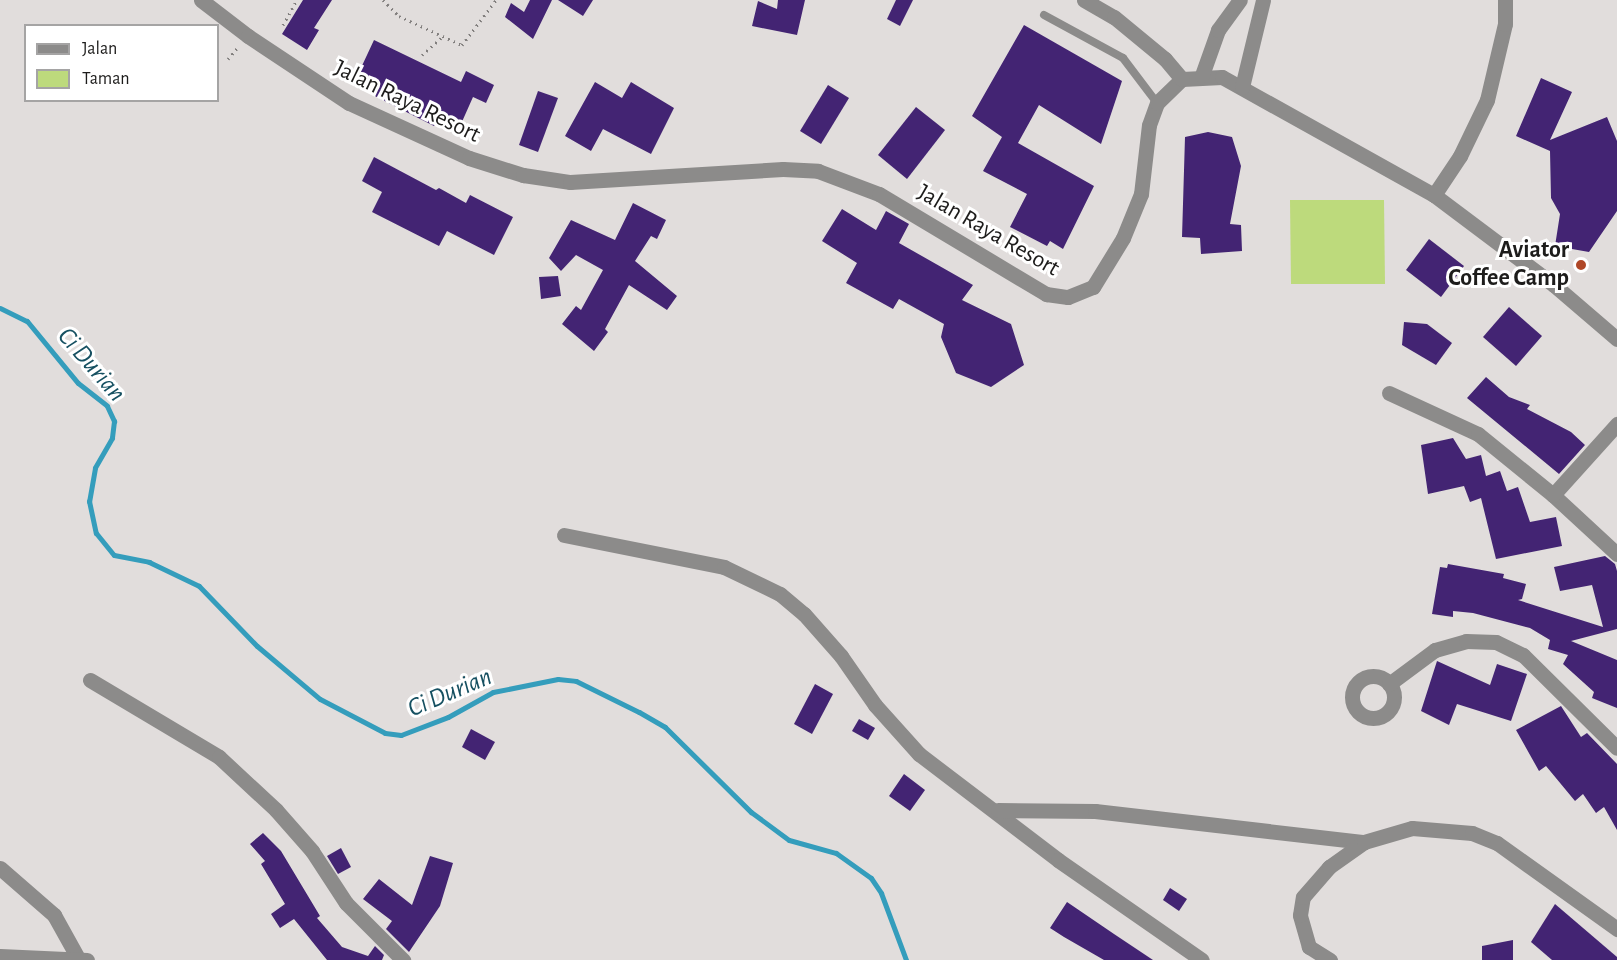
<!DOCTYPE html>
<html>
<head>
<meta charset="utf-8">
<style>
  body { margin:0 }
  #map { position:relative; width:1617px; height:960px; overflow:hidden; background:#e1dddc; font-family:"Alegreya Sans",sans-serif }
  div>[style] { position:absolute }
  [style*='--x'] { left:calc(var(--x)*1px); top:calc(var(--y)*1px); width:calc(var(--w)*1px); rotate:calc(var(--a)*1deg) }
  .green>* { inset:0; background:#bdda7c }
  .stream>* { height:5px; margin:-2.5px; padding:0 2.5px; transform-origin:2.5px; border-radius:2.5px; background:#349dbc }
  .building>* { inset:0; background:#432473 }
  .path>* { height:3px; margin-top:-1.5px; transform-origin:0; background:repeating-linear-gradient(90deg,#827f7e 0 1.5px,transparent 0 6px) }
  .service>* { height:8px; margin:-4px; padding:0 4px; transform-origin:4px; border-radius:4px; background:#8c8b8a }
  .minor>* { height:15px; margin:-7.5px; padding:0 7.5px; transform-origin:7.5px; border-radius:7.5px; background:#8c8b8a }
  .minor>.ring { margin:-7.5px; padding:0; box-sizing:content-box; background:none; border:15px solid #8c8b8a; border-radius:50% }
  .dots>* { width:16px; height:16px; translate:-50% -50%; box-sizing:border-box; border:3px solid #fff; border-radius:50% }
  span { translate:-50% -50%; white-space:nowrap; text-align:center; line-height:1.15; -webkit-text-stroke:6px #fff; paint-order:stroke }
  .street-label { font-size:24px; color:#1d1c1b }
  .poi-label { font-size:24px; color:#1d1c1b; font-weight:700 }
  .right { translate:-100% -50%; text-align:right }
  .water-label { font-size:26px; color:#165061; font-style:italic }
  .legend { position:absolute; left:24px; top:24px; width:195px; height:78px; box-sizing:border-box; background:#fff; border:2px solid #a5a4a4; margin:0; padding:8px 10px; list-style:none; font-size:18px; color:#1d1c1b }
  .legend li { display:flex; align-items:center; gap:12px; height:30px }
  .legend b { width:30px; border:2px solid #a5a4a4 }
</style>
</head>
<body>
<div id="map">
  <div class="green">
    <i style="clip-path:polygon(1290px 200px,1384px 200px,1385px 284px,1291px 284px)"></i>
  </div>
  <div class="stream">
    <i style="--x:0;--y:308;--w:30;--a:26"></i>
    <i style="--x:27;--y:321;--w:80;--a:50.6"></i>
    <i style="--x:78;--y:383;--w:37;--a:38"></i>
    <i style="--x:107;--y:406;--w:17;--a:65"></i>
    <i style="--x:114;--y:421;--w:17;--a:97"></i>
    <i style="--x:112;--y:438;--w:34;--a:120"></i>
    <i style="--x:95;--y:468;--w:34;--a:100"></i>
    <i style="--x:89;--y:501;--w:33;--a:78"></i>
    <i style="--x:96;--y:533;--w:28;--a:51"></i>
    <i style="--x:114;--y:555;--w:36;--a:11"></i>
    <i style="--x:149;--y:562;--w:55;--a:25.6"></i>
    <i style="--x:199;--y:586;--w:83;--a:46"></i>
    <i style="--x:257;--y:646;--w:82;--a:40.1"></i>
    <i style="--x:320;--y:699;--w:73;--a:27.6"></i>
    <i style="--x:385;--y:733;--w:16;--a:7"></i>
    <i style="--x:401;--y:735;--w:50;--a:-21"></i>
    <i style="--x:448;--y:717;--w:51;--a:-29.1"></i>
    <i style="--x:493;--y:692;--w:66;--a:-11.3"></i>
    <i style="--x:558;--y:679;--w:18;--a:6"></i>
    <i style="--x:576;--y:681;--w:70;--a:26.2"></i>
    <i style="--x:639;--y:712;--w:30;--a:30"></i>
    <i style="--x:665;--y:727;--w:121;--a:44.7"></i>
    <i style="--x:751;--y:812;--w:47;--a:36.4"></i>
    <i style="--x:789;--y:840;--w:49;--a:15.5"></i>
    <i style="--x:836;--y:853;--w:43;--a:35.5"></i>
    <i style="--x:871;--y:878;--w:18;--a:56"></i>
    <i style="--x:881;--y:893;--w:72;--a:69.5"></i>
  </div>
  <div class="building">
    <i style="clip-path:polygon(303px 0,332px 0,314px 28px,319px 30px,307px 50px,282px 34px)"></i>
    <i style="clip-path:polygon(530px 0,552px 0,533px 39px,505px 17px,511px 3px,524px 12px)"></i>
    <i style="clip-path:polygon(558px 0,593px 0,583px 16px)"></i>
    <i style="clip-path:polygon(778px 0,805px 0,797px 35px,752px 26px,758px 1px,777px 9px)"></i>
    <i style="clip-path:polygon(896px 0,913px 0,900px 26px,887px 19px)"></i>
    <i style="clip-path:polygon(1024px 25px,1122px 81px,1101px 144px,1039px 105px,1018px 143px,1094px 186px,1063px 249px,1050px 241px,1047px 246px,1010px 227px,1027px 194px,983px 171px,1002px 137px,972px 116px)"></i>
    <i style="clip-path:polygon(374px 40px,461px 82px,466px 71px,494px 85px,486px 103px,473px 97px,461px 124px,441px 113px,434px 126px,353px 85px)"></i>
    <i style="clip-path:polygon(1541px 78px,1572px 92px,1550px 140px,1607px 117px,1617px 141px,1617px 211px,1589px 252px,1555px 246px,1560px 214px,1551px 198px,1550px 151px,1516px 136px)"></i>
    <i style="clip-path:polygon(595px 82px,622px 98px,631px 82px,674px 108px,651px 154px,603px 129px,591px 151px,565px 136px)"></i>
    <i style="clip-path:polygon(828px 85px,849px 98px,821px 144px,800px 131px)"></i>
    <i style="clip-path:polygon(538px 91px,558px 98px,538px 152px,519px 145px)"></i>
    <i style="clip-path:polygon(916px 107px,945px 130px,907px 179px,878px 155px)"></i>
    <i style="clip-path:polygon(1208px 132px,1232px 137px,1241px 166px,1230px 224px,1241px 225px,1242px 251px,1201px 254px,1200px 238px,1182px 237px,1185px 137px)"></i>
    <i style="clip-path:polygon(374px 157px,436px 190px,439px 188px,466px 203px,470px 195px,513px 217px,494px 255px,447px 231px,439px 246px,372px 212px,382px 192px,362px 181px)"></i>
    <i style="clip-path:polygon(633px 203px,666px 220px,657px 239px,651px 236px,635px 261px,677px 296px,667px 310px,629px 285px,605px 329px,608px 332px,594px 351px,562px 324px,576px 306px,581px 310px,603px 270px,576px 255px,561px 271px,549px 258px,571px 220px,615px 240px)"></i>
    <i style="clip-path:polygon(842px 209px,876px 230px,886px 211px,909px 224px,899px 243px,973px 285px,962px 300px,1011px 324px,1024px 365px,991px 387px,956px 373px,941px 337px,944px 324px,899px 299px,893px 309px,846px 283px,857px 263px,822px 241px)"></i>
    <i style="clip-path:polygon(1429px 239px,1464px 266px,1441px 297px,1406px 270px)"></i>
    <i style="clip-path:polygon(558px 276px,561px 296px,541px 299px,539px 277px)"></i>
    <i style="clip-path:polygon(1509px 307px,1542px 336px,1516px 366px,1483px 337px)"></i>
    <i style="clip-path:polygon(1404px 322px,1427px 324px,1452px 343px,1436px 365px,1402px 345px)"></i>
    <i style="clip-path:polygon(1486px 377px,1509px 397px,1530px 405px,1527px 409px,1571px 432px,1585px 445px,1559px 474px,1467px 398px)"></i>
    <i style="clip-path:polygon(1453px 438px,1466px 459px,1481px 455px,1486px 476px,1500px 471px,1507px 491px,1518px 487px,1530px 522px,1556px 517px,1562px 546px,1496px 559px,1481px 498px,1470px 502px,1464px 486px,1428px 494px,1421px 445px)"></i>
    <i style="clip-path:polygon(1605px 556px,1615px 564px,1617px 571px,1617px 629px,1571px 641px,1617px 660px,1617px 708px,1592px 698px,1594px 692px,1563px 664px,1568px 655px,1548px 649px,1550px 640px,1530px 628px,1473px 613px,1453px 611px,1453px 617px,1432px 614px,1440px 567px,1447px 568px,1448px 564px,1504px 574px,1503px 578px,1526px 584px,1522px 599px,1518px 600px,1603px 627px,1592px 585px,1560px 591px,1554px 567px)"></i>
    <i style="clip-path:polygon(1437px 661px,1490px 685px,1497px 664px,1527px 674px,1511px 721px,1457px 704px,1449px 725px,1421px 711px)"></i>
    <i style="clip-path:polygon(815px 684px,833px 694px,812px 734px,794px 724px)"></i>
    <i style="clip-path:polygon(1561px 706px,1581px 737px,1587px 733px,1617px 764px,1617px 830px,1604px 807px,1596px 813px,1583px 794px,1575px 801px,1546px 766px,1539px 771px,1516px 730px)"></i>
    <i style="clip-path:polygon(859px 719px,875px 728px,868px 740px,852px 731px)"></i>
    <i style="clip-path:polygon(471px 729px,495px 742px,485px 760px,462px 747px)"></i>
    <i style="clip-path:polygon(904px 774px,925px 790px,910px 811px,889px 796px)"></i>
    <i style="clip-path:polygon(263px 833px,281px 851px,320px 916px,317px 918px,342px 947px,368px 956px,375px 946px,384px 955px,382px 960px,327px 960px,294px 919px,280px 928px,271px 914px,285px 904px,261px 864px,265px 861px,250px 844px)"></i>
    <i style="clip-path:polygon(341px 848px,351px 867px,338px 874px,327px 856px)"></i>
    <i style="clip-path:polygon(430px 856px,453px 863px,440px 906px,409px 952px,386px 929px,392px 921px,363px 899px,379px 879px,412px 905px)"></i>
    <i style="clip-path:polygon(1170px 888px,1187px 899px,1179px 911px,1163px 900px)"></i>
    <i style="clip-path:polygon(1067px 902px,1114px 934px,1153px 960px,1104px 960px,1064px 937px,1050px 928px)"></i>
    <i style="clip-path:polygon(1555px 904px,1617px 957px,1617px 960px,1552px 960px,1531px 942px)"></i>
    <i style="clip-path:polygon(1513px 940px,1513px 960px,1482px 960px,1482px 946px)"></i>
  </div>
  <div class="path">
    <i style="--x:383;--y:0;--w:23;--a:45"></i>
    <i style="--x:399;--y:16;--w:69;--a:24.7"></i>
    <i style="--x:462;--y:45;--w:56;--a:-52.9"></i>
    <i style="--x:283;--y:25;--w:29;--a:-61"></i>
    <i style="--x:422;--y:55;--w:28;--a:-42"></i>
    <i style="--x:228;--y:59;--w:16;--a:-50"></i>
  </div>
  <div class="service">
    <i style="--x:1044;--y:15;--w:90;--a:28.6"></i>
    <i style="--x:1123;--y:58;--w:56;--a:52.9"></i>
  </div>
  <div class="minor">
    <i style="--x:201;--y:0;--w:59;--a:37.5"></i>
    <i style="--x:248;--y:36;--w:121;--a:33.6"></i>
    <i style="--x:349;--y:103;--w:132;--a:24.6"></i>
    <i style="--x:469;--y:158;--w:57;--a:17.5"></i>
    <i style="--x:523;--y:175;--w:48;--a:8.5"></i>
    <i style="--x:570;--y:182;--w:213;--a:-3.5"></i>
    <i style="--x:783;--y:169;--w:35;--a:3"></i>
    <i style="--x:818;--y:171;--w:65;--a:20.7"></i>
    <i style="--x:879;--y:194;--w:195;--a:30.9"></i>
    <i style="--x:1046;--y:294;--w:22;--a:8"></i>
    <i style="--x:1068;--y:297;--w:27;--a:-22"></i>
    <i style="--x:1093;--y:287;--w:57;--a:-58.5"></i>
    <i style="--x:1123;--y:238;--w:48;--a:-67.8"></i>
    <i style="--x:1141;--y:194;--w:69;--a:-83.4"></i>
    <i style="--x:1149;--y:125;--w:23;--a:-70"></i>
    <i style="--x:1157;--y:103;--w:35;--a:-44"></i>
    <i style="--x:1182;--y:79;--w:40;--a:-2.9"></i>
    <i style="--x:1222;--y:77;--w:243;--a:29.1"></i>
    <i style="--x:1434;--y:195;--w:150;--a:36.9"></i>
    <i style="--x:1554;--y:285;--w:83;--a:40.6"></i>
    <i style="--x:1084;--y:0;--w:34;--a:30"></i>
    <i style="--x:1114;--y:17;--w:66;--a:39.5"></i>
    <i style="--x:1165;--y:59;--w:26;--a:50"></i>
    <i style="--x:1202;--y:75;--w:48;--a:-70.4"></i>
    <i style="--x:1218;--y:30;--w:37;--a:-54"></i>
    <i style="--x:1242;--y:87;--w:89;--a:-76.4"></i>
    <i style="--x:1434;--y:195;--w:47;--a:-56.3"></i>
    <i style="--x:1460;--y:156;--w:62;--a:-64.3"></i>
    <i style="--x:1487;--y:100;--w:78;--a:-76.7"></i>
    <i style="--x:1505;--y:24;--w:24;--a:-90"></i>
    <i style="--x:1389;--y:393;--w:98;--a:24.7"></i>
    <i style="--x:1478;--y:434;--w:97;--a:39.1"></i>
    <i style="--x:1553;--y:495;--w:87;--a:42.7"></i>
    <i style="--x:1553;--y:495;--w:96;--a:-48"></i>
    <i style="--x:564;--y:535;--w:163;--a:11.3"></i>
    <i style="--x:724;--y:567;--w:62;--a:25.7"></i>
    <i style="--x:780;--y:594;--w:31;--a:40"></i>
    <i style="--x:804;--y:614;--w:56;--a:48.6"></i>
    <i style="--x:841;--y:656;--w:60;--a:55.2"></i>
    <i style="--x:875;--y:705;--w:66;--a:48.1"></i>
    <i style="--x:919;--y:754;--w:175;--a:37.3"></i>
    <i style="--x:1058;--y:860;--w:175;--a:34.8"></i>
    <i class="ring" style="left:1352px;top:676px;width:27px;height:27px"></i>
    <i style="--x:90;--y:680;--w:150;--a:30.8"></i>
    <i style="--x:219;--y:757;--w:78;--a:42.9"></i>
    <i style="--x:276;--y:810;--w:55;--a:48.7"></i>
    <i style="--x:312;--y:851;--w:62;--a:56.8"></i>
    <i style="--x:346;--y:903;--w:81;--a:45"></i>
    <i style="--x:1389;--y:684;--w:57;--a:-36.5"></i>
    <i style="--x:1435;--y:650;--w:32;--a:-16"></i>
    <i style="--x:1466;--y:641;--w:30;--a:2"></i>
    <i style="--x:1496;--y:642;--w:30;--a:26"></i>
    <i style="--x:1523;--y:655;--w:132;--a:44.7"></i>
    <i style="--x:998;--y:810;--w:97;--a:0.6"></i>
    <i style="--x:1095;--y:811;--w:271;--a:6.6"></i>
    <i style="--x:0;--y:868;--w:72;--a:41"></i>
    <i style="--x:54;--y:915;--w:51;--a:60.9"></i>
    <i style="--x:0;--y:956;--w:87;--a:2.6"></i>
    <i style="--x:1330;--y:960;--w:25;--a:-148"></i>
    <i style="--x:1309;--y:947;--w:33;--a:-106"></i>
    <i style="--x:1300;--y:915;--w:18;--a:-81"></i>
    <i style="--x:1303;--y:897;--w:40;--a:-49"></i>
    <i style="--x:1329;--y:867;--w:43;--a:-35.5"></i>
    <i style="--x:1364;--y:842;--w:50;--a:-16.3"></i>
    <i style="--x:1412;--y:828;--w:60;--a:4.8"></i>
    <i style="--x:1472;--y:833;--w:27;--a:22"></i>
    <i style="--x:1497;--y:843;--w:148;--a:35.6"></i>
  </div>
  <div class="dots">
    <i style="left:1581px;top:265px;background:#af4727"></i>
  </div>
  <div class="street-label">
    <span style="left:407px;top:102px;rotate:26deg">Jalan Raya Resort</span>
    <span style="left:988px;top:231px;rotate:30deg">Jalan Raya Resort</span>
  </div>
  <div class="poi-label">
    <span class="right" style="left:1569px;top:265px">Aviator<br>Coffee Camp</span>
  </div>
  <div class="water-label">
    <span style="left:91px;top:365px;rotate:49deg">Ci Durian</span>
    <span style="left:450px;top:693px;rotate:-23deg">Ci Durian</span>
  </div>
  <ul class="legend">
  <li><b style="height:8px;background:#8c8b8a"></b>Jalan</li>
  <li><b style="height:16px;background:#bdda7c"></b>Taman</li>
  </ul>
</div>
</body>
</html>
